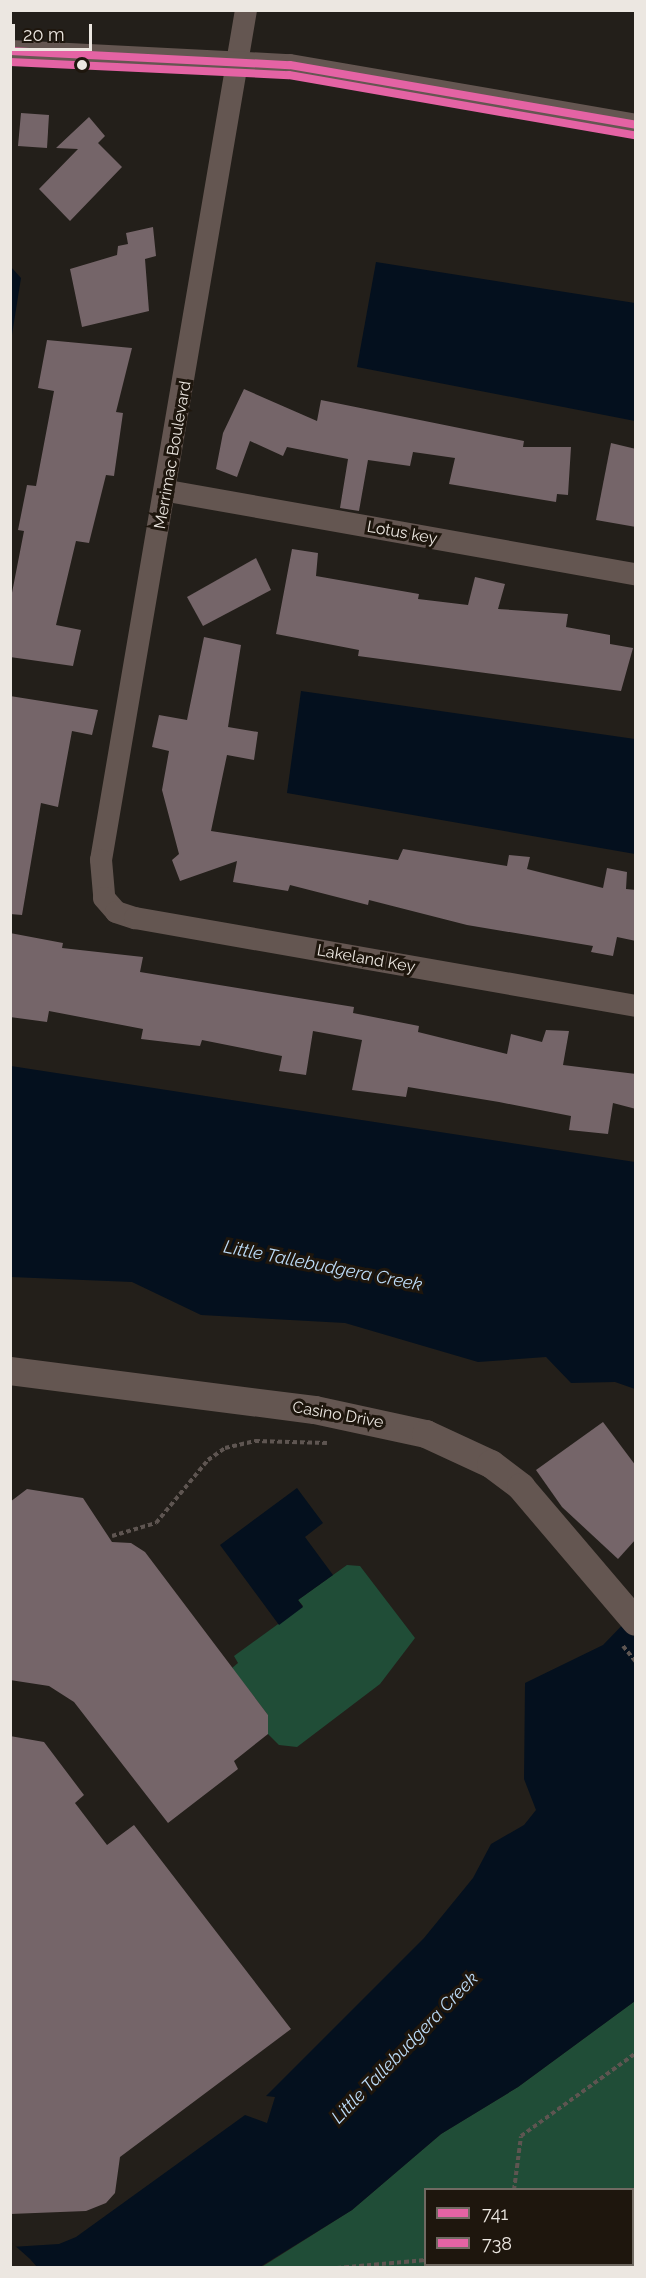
<!DOCTYPE html>
<html>
<head>
<meta charset="utf-8">
<style>
  body { margin:0 }
  #map { position:relative; width:646px; height:2278px; overflow:hidden; background:#231f1a; font-family:Raleway,sans-serif }
  div>[style] { position:absolute }
  [style*='--x'] { left:calc(var(--x)*1px); top:calc(var(--y)*1px); width:calc(var(--w)*1px); rotate:calc(var(--a)*1deg) }
  .green>* { inset:0; background:#204d37 }
  .water>* { inset:0; background:#04101e }
  .pier>* { inset:0; background:#231f1a }
  .building>* { inset:0; background:#756569 }
  .path>* { height:4px; margin-top:-2px; transform-origin:0; background:repeating-linear-gradient(90deg,#5e5551 0 4.5px,transparent 0 7.5px) }
  .minor>* { height:22px; margin:-11px; padding:0 11px; transform-origin:11px; border-radius:11px; background:#645651 }
  .tertiary>* { height:28px; margin:-14px; padding:0 14px; transform-origin:14px; border-radius:14px; background:#645651 }
  .bus-1>* { height:8px; margin:-4px; padding:0 4px; transform-origin:4px; border-radius:4px; background:#e463a4 }
  .bus-2>* { height:8px; margin:-4px; padding:0 4px; transform-origin:4px; border-radius:4px; background:#e463a4 }
  .dots>* { width:16px; height:16px; translate:-50% -50%; box-sizing:border-box; border:3px solid #1e160d; border-radius:50% }
  span { translate:-50% -50%; white-space:nowrap; text-align:center; line-height:1.15; -webkit-text-stroke:6px #1e160d; paint-order:stroke }
  .street-label { font-size:16px; color:#ece7e1 }
  .water-label { font-size:18px; color:#bcdbf7; font-style:italic }
  .frame { position:absolute; inset:0; border:12px solid #ece7e1; pointer-events:none }
  .legend { position:absolute; left:424px; top:2188px; width:210px; height:78px; box-sizing:border-box; background:#1e160d; border:2px solid #706a62; margin:0; padding:8px 10px; list-style:none; font-size:18px; color:#ece7e1 }
  .legend li { display:flex; align-items:center; gap:12px; height:30px }
  .legend b { width:30px; border:2px solid #706a62 }
  .scale { position:absolute; left:12px; top:24px; width:80px; height:27px; box-sizing:border-box; border:3px solid #ece7e1; border-top:0; padding-left:8px; font-size:18px; line-height:21px; white-space:nowrap; color:#ece7e1; -webkit-text-stroke:4px #1e160d; paint-order:stroke }
</style>
</head>
<body>
<div id="map">
  <div class="green">
    <i style="clip-path:polygon(347px 1565px,360px 1566px,415px 1638px,380px 1684px,297px 1747px,279px 1745px,268px 1734px,268px 1715px,232px 1668px,238px 1663px,234px 1656px,303px 1606px,298px 1600px)"></i>
    <i style="clip-path:polygon(evenodd,635px 2001px,635px 2267px,260px 2268px,352px 2210px,441px 2134px,518px 2087px,635px 2001px,426px 2190px,632px 2190px,632px 2264px,426px 2264px,426px 2190px)"></i>
  </div>
  <div class="water">
    <i style="clip-path:polygon(376px 262px,635px 303px,635px 421px,357px 367px)"></i>
    <i style="clip-path:polygon(11px 267px,21px 278px,11px 341px)"></i>
    <i style="clip-path:polygon(301px 691px,635px 739px,635px 854px,287px 793px)"></i>
    <i style="clip-path:polygon(11px 1066px,635px 1162px,635px 1389px,615px 1382px,571px 1383px,546px 1357px,478px 1362px,345px 1323px,201px 1315px,132px 1282px,11px 1277px)"></i>
    <i style="clip-path:polygon(297px 1488px,323px 1523px,305px 1537px,333px 1575px,298px 1600px,303px 1607px,279px 1625px,220px 1545px)"></i>
    <i style="clip-path:polygon(635px 1612px,635px 2001px,518px 2087px,441px 2134px,352px 2210px,260px 2267px,11px 2268px,11px 2247px,59px 2244px,76px 2237px,245px 2115px,267px 2123px,275px 2097px,266px 2096px,424px 1938px,473px 1878px,491px 1844px,524px 1825px,536px 1810px,524px 1779px,525px 1683px,603px 1645px)"></i>
  </div>
  <div class="pier">
    <i style="clip-path:polygon(12px 2243px,30px 2259px,37px 2267px,11px 2267px)"></i>
  </div>
  <div class="building">
    <i style="clip-path:polygon(21px 113px,49px 115px,47px 148px,18px 146px)"></i>
    <i style="clip-path:polygon(89px 117px,105px 136px,98px 143px,122px 167px,70px 221px,39px 189px,78px 149px,56px 148px)"></i>
    <i style="clip-path:polygon(153px 227px,156px 256px,145px 259px,149px 311px,82px 327px,70px 269px,117px 255px,118px 246px,128px 244px,126px 233px)"></i>
    <i style="clip-path:polygon(47px 340px,132px 348px,116px 412px,123px 413px,114px 476px,106px 475px,89px 543px,76px 541px,56px 625px,81px 630px,73px 666px,10px 657px,10px 603px,24px 531px,18px 530px,27px 485px,36px 486px,54px 391px,38px 388px)"></i>
    <i style="clip-path:polygon(244px 389px,317px 421px,321px 400px,524px 441px,523px 447px,571px 447px,568px 495px,557px 494px,556px 502px,449px 484px,455px 458px,413px 452px,410px 466px,368px 460px,359px 511px,340px 508px,348px 459px,287px 447px,283px 456px,250px 441px,237px 477px,216px 469px,223px 433px)"></i>
    <i style="clip-path:polygon(611px 443px,636px 449px,636px 527px,596px 520px)"></i>
    <i style="clip-path:polygon(292px 549px,318px 553px,316px 576px,419px 594px,418px 599px,468px 605px,475px 577px,505px 584px,498px 609px,568px 614px,566px 627px,610px 635px,610px 644px,633px 648px,621px 691px,358px 656px,359px 650px,276px 634px)"></i>
    <i style="clip-path:polygon(256px 558px,271px 590px,203px 626px,187px 597px)"></i>
    <i style="clip-path:polygon(204px 637px,241px 645px,228px 727px,258px 732px,254px 760px,227px 755px,211px 831px,398px 860px,403px 849px,507px 866px,509px 855px,530px 857px,527px 869px,603px 888px,607px 868px,627px 872px,626px 889px,636px 890px,636px 941px,617px 937px,613px 956px,591px 952px,593px 946px,467px 925px,369px 900px,368px 905px,290px 885px,288px 891px,233px 882px,237px 861px,180px 881px,172px 860px,179px 854px,162px 790px,169px 751px,152px 747px,159px 715px,187px 720px)"></i>
    <i style="clip-path:polygon(10px 696px,98px 710px,92px 735px,72px 731px,58px 807px,41px 803px,22px 915px,10px 914px)"></i>
    <i style="clip-path:polygon(10px 933px,63px 943px,62px 948px,143px 957px,140px 972px,354px 1007px,353px 1013px,419px 1026px,418px 1032px,507px 1054px,511px 1034px,542px 1042px,546px 1030px,569px 1031px,563px 1065px,636px 1074px,636px 1109px,613px 1103px,608px 1134px,569px 1130px,571px 1116px,499px 1102px,408px 1087px,406px 1097px,352px 1090px,362px 1040px,313px 1031px,306px 1075px,279px 1071px,282px 1056px,202px 1040px,200px 1046px,141px 1039px,143px 1029px,49px 1011px,47px 1022px,10px 1017px)"></i>
    <i style="clip-path:polygon(603px 1422px,636px 1466px,636px 1539px,618px 1559px,562px 1507px,536px 1470px)"></i>
    <i style="clip-path:polygon(27px 1489px,83px 1498px,112px 1542px,131px 1543px,145px 1552px,268px 1715px,268px 1734px,234px 1761px,238px 1769px,168px 1823px,74px 1702px,49px 1686px,10px 1680px,10px 1502px)"></i>
    <i style="clip-path:polygon(10px 1736px,44px 1742px,84px 1795px,75px 1803px,107px 1845px,134px 1825px,291px 2029px,120px 2157px,115px 2193px,106px 2203px,86px 2211px,10px 2214px)"></i>
  </div>
  <div class="path">
    <i style="--x:112;--y:1536;--w:46;--a:-16.5"></i>
    <i style="--x:156;--y:1523;--w:82;--a:-50.5"></i>
    <i style="--x:208;--y:1460;--w:21;--a:-35"></i>
    <i style="--x:225;--y:1448;--w:31;--a:-13"></i>
    <i style="--x:255;--y:1441;--w:72;--a:1.6"></i>
    <i style="--x:623;--y:1646;--w:21;--a:51"></i>
    <i style="--x:514;--y:2190;--w:54;--a:-82.6"></i>
    <i style="--x:521;--y:2136;--w:142;--a:-35.8"></i>
    <i style="--x:632;--y:2248;--w:4;--a:-14"></i>
    <i style="--x:578;--y:2264;--w:22;--a:0"></i>
    <i style="--x:337;--y:2268;--w:89;--a:-5.1"></i>
  </div>
  <div class="minor">
    <i style="--x:246;--y:10;--w:862;--a:99.68"></i>
    <i style="--x:101;--y:860;--w:38;--a:85"></i>
    <i style="--x:104;--y:898;--w:18;--a:49"></i>
    <i style="--x:116;--y:912;--w:20;--a:18"></i>
    <i style="--x:135;--y:918;--w:509;--a:9.96"></i>
    <i style="--x:10;--y:51;--w:280;--a:2.9"></i>
    <i style="--x:290;--y:65;--w:351;--a:9.8"></i>
    <i style="--x:168;--y:491;--w:475;--a:10.1"></i>
  </div>
  <div class="tertiary">
    <i style="--x:10;--y:1371;--w:307;--a:7.3"></i>
    <i style="--x:315;--y:1410;--w:114;--a:12.2"></i>
    <i style="--x:426;--y:1434;--w:72;--a:24.8"></i>
    <i style="--x:491;--y:1464;--w:38;--a:37"></i>
    <i style="--x:521;--y:1487;--w:177;--a:49.6"></i>
  </div>
  <div class="bus-1">
    <i style="--x:10;--y:51;--w:280;--a:2.9"></i>
    <i style="--x:290;--y:65;--w:351;--a:9.8"></i>
  </div>
  <div class="bus-2">
    <i style="--x:10;--y:62;--w:279;--a:2.7"></i>
    <i style="--x:289;--y:75;--w:350;--a:9.9"></i>
  </div>
  <div class="dots">
    <i style="left:82px;top:65px;background:#ece7e1"></i>
  </div>
  <div class="street-label">
    <span style="left:173px;top:455px;rotate:-80deg">Merrimac Boulevard</span>
    <span style="left:402px;top:533px;rotate:10deg">Lotus key</span>
    <span style="left:366px;top:959px;rotate:10deg">Lakeland Key</span>
    <span style="left:338px;top:1415px;rotate:10deg">Casino Drive</span>
  </div>
  <div class="water-label">
    <span style="left:323px;top:1266px;rotate:11deg">Little Tallebudgera Creek</span>
    <span style="left:405px;top:2048px;rotate:-46deg">Little Tallebudgera Creek</span>
  </div>
  <div class="frame"></div>
  <ul class="legend">
  <li><b style="height:8px;background:#e463a4"></b>741</li>
  <li><b style="height:8px;background:#e463a4"></b>738</li>
  </ul>
  <div class="scale">20 m</div>
</div>
</body>
</html>
